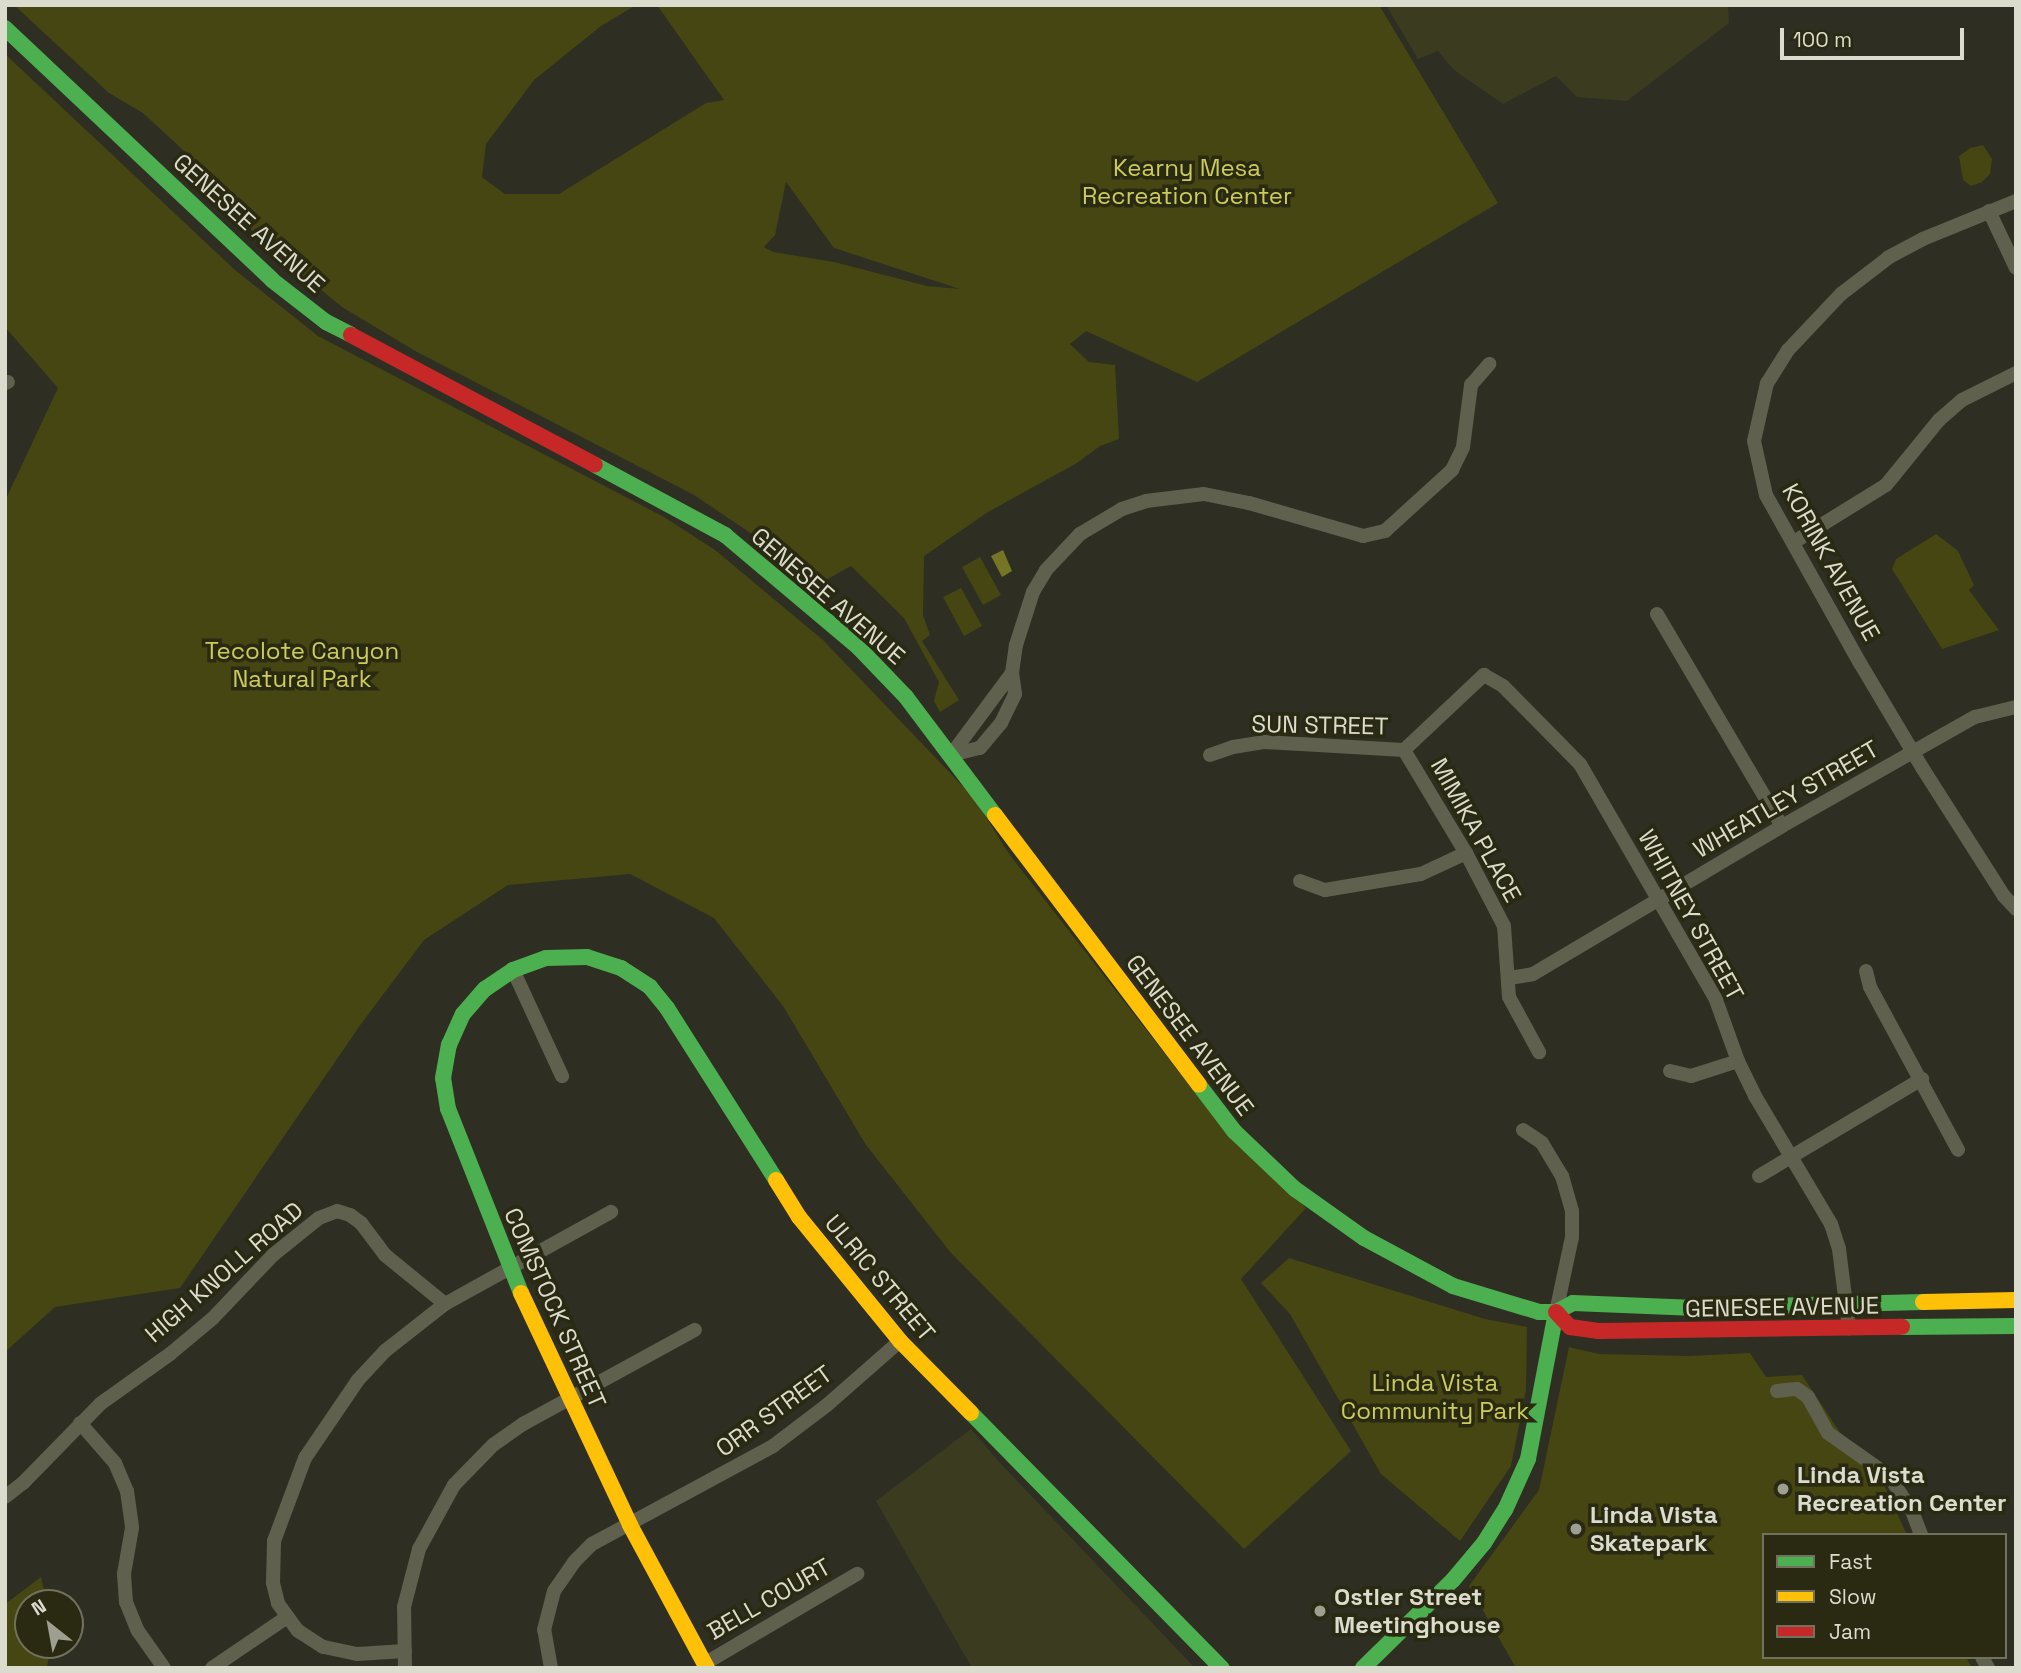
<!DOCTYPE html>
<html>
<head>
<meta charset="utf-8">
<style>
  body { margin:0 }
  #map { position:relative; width:2021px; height:1673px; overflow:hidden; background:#2e2e22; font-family:"Space Grotesk",sans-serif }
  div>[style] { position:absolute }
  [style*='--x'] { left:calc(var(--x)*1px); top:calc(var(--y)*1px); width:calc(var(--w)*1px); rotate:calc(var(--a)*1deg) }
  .built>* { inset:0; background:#3b3c1f }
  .green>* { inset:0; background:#464612 }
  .water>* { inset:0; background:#757526 }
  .street>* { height:14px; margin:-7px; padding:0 7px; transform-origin:7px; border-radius:7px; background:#60604f }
  .fast>* { height:16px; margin:-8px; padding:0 8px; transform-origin:8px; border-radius:8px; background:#4caf50 }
  .slow>* { height:16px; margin:-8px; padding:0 8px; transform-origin:8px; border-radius:8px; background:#ffc107 }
  .jam>* { height:16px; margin:-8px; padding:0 8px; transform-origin:8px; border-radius:8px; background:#c62828 }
  .dots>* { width:19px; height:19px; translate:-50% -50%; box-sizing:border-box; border:4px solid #2a2a12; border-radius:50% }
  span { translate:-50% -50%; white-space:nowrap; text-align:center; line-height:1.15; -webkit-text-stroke:7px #2a2a12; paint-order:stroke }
  .park-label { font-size:24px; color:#cccc5a }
  .street-label { font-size:24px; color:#dbdccd }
  .poi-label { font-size:24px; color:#dbdccd; font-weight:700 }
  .left { translate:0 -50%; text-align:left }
  .frame { position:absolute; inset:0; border:7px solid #dbdccd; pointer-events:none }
  .legend { position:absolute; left:1762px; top:1533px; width:245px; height:126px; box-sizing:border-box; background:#2a2a12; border:2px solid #71715d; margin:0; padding:9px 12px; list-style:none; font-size:21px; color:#dbdccd }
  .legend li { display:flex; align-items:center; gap:14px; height:35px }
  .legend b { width:35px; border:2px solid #71715d }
  .north { position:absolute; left:14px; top:1589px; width:70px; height:70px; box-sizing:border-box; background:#2a2a12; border:2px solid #71715d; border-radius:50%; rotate:329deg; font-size:19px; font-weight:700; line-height:28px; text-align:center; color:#dbdccd }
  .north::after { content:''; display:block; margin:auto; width:24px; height:32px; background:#9e9f91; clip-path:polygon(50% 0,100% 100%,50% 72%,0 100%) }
  .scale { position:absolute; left:1780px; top:28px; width:184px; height:32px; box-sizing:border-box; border:4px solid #dbdccd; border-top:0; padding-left:9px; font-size:21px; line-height:24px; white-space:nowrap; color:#dbdccd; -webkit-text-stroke:5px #2a2a12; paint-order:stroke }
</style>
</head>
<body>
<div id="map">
  <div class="built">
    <i style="clip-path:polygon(1386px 5px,1728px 5px,1729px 23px,1627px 101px,1577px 97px,1556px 76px,1503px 104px,1454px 70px,1438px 51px,1418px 59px)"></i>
    <i style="clip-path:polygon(971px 1429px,1000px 1463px,1195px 1668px,972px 1668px,876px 1501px)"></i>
  </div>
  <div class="green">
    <i style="clip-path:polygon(evenodd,14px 5px,636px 5px,601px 26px,534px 80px,486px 144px,482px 177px,505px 194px,559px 194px,706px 103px,724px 100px,657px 5px,1379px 5px,1498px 203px,1197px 382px,1086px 331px,1070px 344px,1089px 362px,1115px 365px,1119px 439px,1100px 446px,1077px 463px,988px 512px,924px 556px,923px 615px,930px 635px,922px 641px,959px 700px,940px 712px,934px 701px,939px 682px,904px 618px,851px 566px,817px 585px,767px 544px,694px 495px,417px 352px,342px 307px,271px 249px,227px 207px,195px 161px,143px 113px,109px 93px,14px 5px,786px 182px,834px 248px,960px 289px,927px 286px,834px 262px,773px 252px,764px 247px,775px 235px,786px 182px)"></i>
    <i style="clip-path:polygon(5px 54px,235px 270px,318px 336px,664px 517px,715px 550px,823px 640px,974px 798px,1009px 854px,1218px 1122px,1306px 1208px,1241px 1279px,1351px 1451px,1244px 1549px,951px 1253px,866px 1145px,783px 1006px,714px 918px,630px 874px,508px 885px,424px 940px,361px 1024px,180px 1288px,55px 1307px,5px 1352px,5px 501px,58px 388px,5px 327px)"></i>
    <i style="clip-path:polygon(1983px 145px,1992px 159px,1990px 174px,1982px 182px,1971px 186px,1963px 180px,1959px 156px,1970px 148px)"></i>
    <i style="clip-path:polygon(1936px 534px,1958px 551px,1974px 585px,1969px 590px,1999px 630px,1942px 649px,1892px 569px,1896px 559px)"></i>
    <i style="clip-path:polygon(980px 557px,1001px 595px,983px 605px,962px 567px)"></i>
    <i style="clip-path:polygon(961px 588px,982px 626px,964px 636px,943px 597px)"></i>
    <i style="clip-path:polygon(1289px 1258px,1485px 1319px,1527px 1327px,1526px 1390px,1511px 1466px,1460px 1541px,1381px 1474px,1290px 1314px,1261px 1283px)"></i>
    <i style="clip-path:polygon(1569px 1347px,1599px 1354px,1689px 1356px,1750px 1353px,1766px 1377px,1802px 1375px,1841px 1434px,1884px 1485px,1907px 1535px,1764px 1535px,1764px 1657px,1966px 1657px,1972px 1668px,1516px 1668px,1469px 1586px,1539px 1490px)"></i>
    <i style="clip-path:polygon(41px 1577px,47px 1603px,28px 1603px,28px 1645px,50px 1645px,47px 1668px,5px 1668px,5px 1604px)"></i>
  </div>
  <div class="water">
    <i style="clip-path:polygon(1003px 550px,1012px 571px,1002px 577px,991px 556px)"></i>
  </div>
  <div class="street">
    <i style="--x:2016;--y:201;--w:100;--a:157.8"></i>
    <i style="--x:1923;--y:239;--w:40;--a:152"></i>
    <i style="--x:1888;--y:258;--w:59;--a:142.5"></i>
    <i style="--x:1841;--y:294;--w:77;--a:133.4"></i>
    <i style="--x:1788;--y:350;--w:39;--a:122"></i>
    <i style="--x:1767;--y:383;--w:59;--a:102.6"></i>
    <i style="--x:1754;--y:441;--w:55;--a:77.5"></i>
    <i style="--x:1766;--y:495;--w:193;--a:60.8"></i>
    <i style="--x:1860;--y:663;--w:123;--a:59.3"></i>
    <i style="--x:1923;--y:769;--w:151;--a:57.5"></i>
    <i style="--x:2004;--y:896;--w:18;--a:47"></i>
    <i style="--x:1989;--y:211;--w:63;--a:64.7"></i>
    <i style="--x:5;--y:383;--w:3;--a:-18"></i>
    <i style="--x:1794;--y:542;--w:108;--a:-31.8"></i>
    <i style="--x:1886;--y:485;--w:84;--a:-50.8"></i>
    <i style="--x:1939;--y:420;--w:30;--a:-41"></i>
    <i style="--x:1962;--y:400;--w:60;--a:-26.6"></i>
    <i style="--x:1657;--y:614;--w:246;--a:59.5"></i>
    <i style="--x:1404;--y:750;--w:120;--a:59"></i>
    <i style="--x:1466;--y:853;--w:82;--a:62.5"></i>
    <i style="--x:1504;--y:926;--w:71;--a:86"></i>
    <i style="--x:1509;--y:997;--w:63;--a:61.4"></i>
    <i style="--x:951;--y:755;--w:30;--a:-14"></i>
    <i style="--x:980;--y:748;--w:33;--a:-50"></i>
    <i style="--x:1001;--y:723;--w:32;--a:-64"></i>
    <i style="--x:1015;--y:694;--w:21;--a:-98"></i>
    <i style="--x:1012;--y:673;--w:28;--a:-82"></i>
    <i style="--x:1016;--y:645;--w:56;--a:-72.2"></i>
    <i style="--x:1033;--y:592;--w:26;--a:-59"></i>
    <i style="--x:1046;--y:570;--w:50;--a:-46.6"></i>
    <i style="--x:1080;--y:534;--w:49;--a:-30.8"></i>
    <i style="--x:1122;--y:509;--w:25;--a:-18"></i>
    <i style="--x:1146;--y:501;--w:58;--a:-6.9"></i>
    <i style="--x:1204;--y:494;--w:46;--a:11.3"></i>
    <i style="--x:1249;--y:503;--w:119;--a:16.1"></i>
    <i style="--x:1363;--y:536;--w:23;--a:-13"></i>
    <i style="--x:1385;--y:531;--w:91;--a:-42.3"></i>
    <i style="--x:1452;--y:470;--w:25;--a:-64"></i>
    <i style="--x:1463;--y:447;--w:63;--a:-82.6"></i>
    <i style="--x:1471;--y:385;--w:28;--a:-49"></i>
    <i style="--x:951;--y:755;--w:102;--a:-53.4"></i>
    <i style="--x:1210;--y:755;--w:24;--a:-19"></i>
    <i style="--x:1233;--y:747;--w:31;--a:-9"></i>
    <i style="--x:1264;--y:742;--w:140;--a:3.3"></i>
    <i style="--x:1404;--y:750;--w:110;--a:-43.2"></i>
    <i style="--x:1484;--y:675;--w:22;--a:30"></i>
    <i style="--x:1503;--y:686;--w:110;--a:45.4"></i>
    <i style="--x:1580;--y:764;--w:272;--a:60"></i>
    <i style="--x:1716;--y:1000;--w:65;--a:70.2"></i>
    <i style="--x:1738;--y:1061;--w:39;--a:64"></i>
    <i style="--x:1755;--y:1096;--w:149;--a:59.3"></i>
    <i style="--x:1831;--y:1224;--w:26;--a:72"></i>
    <i style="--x:1839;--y:1249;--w:80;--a:82.8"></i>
    <i style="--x:1300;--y:881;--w:27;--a:20"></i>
    <i style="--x:1325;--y:890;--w:97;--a:-9.5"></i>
    <i style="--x:1421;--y:874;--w:50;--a:-25"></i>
    <i style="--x:513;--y:970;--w:117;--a:65.2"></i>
    <i style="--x:1866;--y:971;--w:16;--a:76"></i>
    <i style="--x:1870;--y:987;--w:185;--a:61.6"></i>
    <i style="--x:1509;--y:978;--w:24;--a:-9"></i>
    <i style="--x:1533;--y:974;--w:290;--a:-30.7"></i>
    <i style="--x:1782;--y:826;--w:222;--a:-29.5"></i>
    <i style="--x:1975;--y:717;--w:42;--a:-13.7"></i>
    <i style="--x:1670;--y:1071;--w:22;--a:13"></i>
    <i style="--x:1691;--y:1076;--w:49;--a:-17.7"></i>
    <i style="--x:1523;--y:1130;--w:23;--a:34"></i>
    <i style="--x:1542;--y:1143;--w:39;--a:59"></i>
    <i style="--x:1562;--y:1176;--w:36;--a:74"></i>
    <i style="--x:1572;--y:1211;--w:26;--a:90"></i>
    <i style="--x:1572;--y:1237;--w:77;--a:102"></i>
    <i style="--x:1759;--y:1176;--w:190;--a:-30.8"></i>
    <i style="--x:1777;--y:1391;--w:20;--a:-6"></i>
    <i style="--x:1797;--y:1389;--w:14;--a:36"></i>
    <i style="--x:1808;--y:1397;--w:41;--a:60.9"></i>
    <i style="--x:1828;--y:1433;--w:75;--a:35.2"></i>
    <i style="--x:1889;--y:1476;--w:42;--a:56.7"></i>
    <i style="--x:1912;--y:1511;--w:26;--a:69"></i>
    <i style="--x:80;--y:1423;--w:53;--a:48.8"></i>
    <i style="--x:115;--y:1463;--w:30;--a:67"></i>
    <i style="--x:127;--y:1491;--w:37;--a:82"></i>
    <i style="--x:132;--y:1528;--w:47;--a:99.9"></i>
    <i style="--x:124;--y:1574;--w:28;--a:86"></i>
    <i style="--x:126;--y:1602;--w:31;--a:68"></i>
    <i style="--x:138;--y:1631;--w:45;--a:54.9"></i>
    <i style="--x:5;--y:1497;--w:23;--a:-38"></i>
    <i style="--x:23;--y:1483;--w:110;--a:-45.7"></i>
    <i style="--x:100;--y:1404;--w:86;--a:-35.5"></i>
    <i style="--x:170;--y:1354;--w:56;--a:-39.9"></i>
    <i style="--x:213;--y:1318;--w:87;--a:-46.4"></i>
    <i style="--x:273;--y:1255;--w:59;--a:-38.8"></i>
    <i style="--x:319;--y:1218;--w:19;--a:-21"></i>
    <i style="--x:337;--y:1211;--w:14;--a:17"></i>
    <i style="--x:350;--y:1215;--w:14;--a:36"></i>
    <i style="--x:361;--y:1223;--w:40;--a:53"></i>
    <i style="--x:385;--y:1255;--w:77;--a:39.2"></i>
    <i style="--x:405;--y:1651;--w:48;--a:176.4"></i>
    <i style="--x:357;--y:1654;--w:35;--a:-168"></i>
    <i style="--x:323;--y:1647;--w:30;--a:-147"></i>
    <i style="--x:298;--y:1631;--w:34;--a:-126"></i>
    <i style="--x:278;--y:1603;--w:21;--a:-104"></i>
    <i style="--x:273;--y:1583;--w:42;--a:-88.6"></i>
    <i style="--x:274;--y:1541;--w:89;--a:-69.5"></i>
    <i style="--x:305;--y:1458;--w:94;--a:-55.8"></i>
    <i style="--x:358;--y:1380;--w:40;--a:-47"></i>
    <i style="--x:385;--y:1351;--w:76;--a:-38.1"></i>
    <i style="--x:445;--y:1304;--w:190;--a:-29"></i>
    <i style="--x:1982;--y:1657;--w:13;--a:61"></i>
    <i style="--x:704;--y:1664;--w:178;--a:-30.5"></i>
    <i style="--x:212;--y:1668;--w:91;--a:-34.2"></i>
    <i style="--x:405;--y:1668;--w:61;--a:-90.9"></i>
    <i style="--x:404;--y:1607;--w:60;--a:-75.5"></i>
    <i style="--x:419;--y:1549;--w:73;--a:-61.3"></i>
    <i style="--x:454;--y:1485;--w:56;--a:-45.7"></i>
    <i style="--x:493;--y:1445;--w:37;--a:-35"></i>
    <i style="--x:523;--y:1424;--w:196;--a:-28.7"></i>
    <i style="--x:551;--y:1668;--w:39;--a:-100"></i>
    <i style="--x:544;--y:1630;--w:40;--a:-75.6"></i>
    <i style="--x:554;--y:1591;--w:35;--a:-55"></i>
    <i style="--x:574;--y:1562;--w:25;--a:-45"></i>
    <i style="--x:592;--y:1544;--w:206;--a:-28.4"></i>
    <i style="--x:773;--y:1446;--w:68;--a:-37.2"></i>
    <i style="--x:827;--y:1405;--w:97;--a:-41.2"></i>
  </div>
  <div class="fast">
    <i style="--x:5;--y:28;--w:367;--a:43.3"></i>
    <i style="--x:272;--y:280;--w:68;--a:37.9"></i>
    <i style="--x:326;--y:322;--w:28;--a:27"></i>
    <i style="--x:595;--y:465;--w:148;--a:28.3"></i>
    <i style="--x:725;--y:535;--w:175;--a:40.1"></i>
    <i style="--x:859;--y:648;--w:68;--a:46.2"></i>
    <i style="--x:906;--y:697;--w:148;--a:53"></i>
    <i style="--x:1199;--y:1085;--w:58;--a:52.7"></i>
    <i style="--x:1234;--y:1131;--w:84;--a:43.6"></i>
    <i style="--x:1295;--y:1189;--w:85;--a:35.4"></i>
    <i style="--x:1364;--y:1238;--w:101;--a:28.3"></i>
    <i style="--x:1453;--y:1286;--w:90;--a:16.8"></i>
    <i style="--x:1539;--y:1312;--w:17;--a:0"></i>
    <i style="--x:1556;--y:1312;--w:19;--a:-28"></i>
    <i style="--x:1573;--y:1303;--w:123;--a:2.3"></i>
    <i style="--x:1696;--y:1308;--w:227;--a:-1.5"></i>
    <i style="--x:521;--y:1293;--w:198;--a:-111.6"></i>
    <i style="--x:448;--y:1109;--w:31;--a:-99"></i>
    <i style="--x:443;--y:1078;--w:34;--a:-80"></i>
    <i style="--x:449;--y:1045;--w:34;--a:-66"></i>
    <i style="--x:463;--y:1014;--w:33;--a:-49"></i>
    <i style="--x:485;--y:989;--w:34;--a:-34"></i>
    <i style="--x:513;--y:970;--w:35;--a:-20"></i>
    <i style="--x:546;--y:958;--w:41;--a:-1.4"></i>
    <i style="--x:587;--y:957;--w:36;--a:18"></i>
    <i style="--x:621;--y:968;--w:35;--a:33"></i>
    <i style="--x:650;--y:987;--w:27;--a:51"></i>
    <i style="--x:667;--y:1008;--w:204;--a:57.6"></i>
    <i style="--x:1902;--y:1327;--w:114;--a:-0.5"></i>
    <i style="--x:971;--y:1413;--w:358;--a:45.5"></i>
    <i style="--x:1363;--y:1668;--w:126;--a:-44.4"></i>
    <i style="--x:1453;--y:1580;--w:48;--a:-50"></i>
    <i style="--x:1484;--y:1543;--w:39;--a:-58"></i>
    <i style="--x:1505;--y:1510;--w:56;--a:-65.7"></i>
    <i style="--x:1528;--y:1459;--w:150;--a:-79.2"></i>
  </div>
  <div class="slow">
    <i style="--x:995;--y:815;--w:338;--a:52.9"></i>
    <i style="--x:776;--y:1180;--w:44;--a:58.1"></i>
    <i style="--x:799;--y:1217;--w:160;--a:50.8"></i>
    <i style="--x:900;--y:1341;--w:101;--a:45.4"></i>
    <i style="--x:521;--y:1293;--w:256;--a:64.8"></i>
    <i style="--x:630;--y:1525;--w:162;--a:61.7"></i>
    <i style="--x:1923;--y:1302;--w:93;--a:-1.2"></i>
  </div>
  <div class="jam">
    <i style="--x:351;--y:335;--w:276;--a:28"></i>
    <i style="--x:1556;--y:1312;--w:21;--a:47"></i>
    <i style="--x:1570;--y:1327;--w:29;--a:8"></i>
    <i style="--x:1599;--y:1331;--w:303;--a:-0.8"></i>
  </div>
  <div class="dots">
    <i style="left:1783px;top:1489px;background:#9e9f91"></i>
    <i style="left:1576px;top:1529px;background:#9e9f91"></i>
    <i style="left:1320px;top:1611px;background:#9e9f91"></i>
  </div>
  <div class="park-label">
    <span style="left:1187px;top:182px">Kearny Mesa<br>Recreation Center</span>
    <span style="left:302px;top:665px">Tecolote Canyon<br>Natural Park</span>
    <span style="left:1435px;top:1397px">Linda Vista<br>Community Park</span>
  </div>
  <div class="street-label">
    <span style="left:249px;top:223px;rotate:42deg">GENESEE AVENUE</span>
    <span style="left:1831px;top:562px;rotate:61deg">KORINK AVENUE</span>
    <span style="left:828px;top:596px;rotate:41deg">GENESEE AVENUE</span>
    <span style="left:1320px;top:725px;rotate:1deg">SUN STREET</span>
    <span style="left:1786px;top:799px;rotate:-30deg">WHEATLEY STREET</span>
    <span style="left:1476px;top:830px;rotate:61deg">MIMIKA PLACE</span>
    <span style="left:1691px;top:915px;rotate:61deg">WHITNEY STREET</span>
    <span style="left:1190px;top:1035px;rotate:53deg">GENESEE AVENUE</span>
    <span style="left:224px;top:1272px;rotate:-41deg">HIGH KNOLL ROAD</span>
    <span style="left:880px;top:1278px;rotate:50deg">ULRIC STREET</span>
    <span style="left:1782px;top:1307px;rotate:-1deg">GENESEE AVENUE</span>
    <span style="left:555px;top:1308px;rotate:66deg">COMSTOCK STREET</span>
    <span style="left:774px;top:1411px;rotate:-36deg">ORR STREET</span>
    <span style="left:769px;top:1599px;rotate:-30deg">BELL COURT</span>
  </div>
  <div class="poi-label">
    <span class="left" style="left:1797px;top:1489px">Linda Vista<br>Recreation Center</span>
    <span class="left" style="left:1590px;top:1529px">Linda Vista<br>Skatepark</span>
    <span class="left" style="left:1334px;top:1611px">Ostler Street<br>Meetinghouse</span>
  </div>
  <div class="frame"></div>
  <ul class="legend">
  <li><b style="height:9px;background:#4caf50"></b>Fast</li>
  <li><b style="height:9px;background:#ffc107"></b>Slow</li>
  <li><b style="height:9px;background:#c62828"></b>Jam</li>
  </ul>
  <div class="north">N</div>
  <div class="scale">100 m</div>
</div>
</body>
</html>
